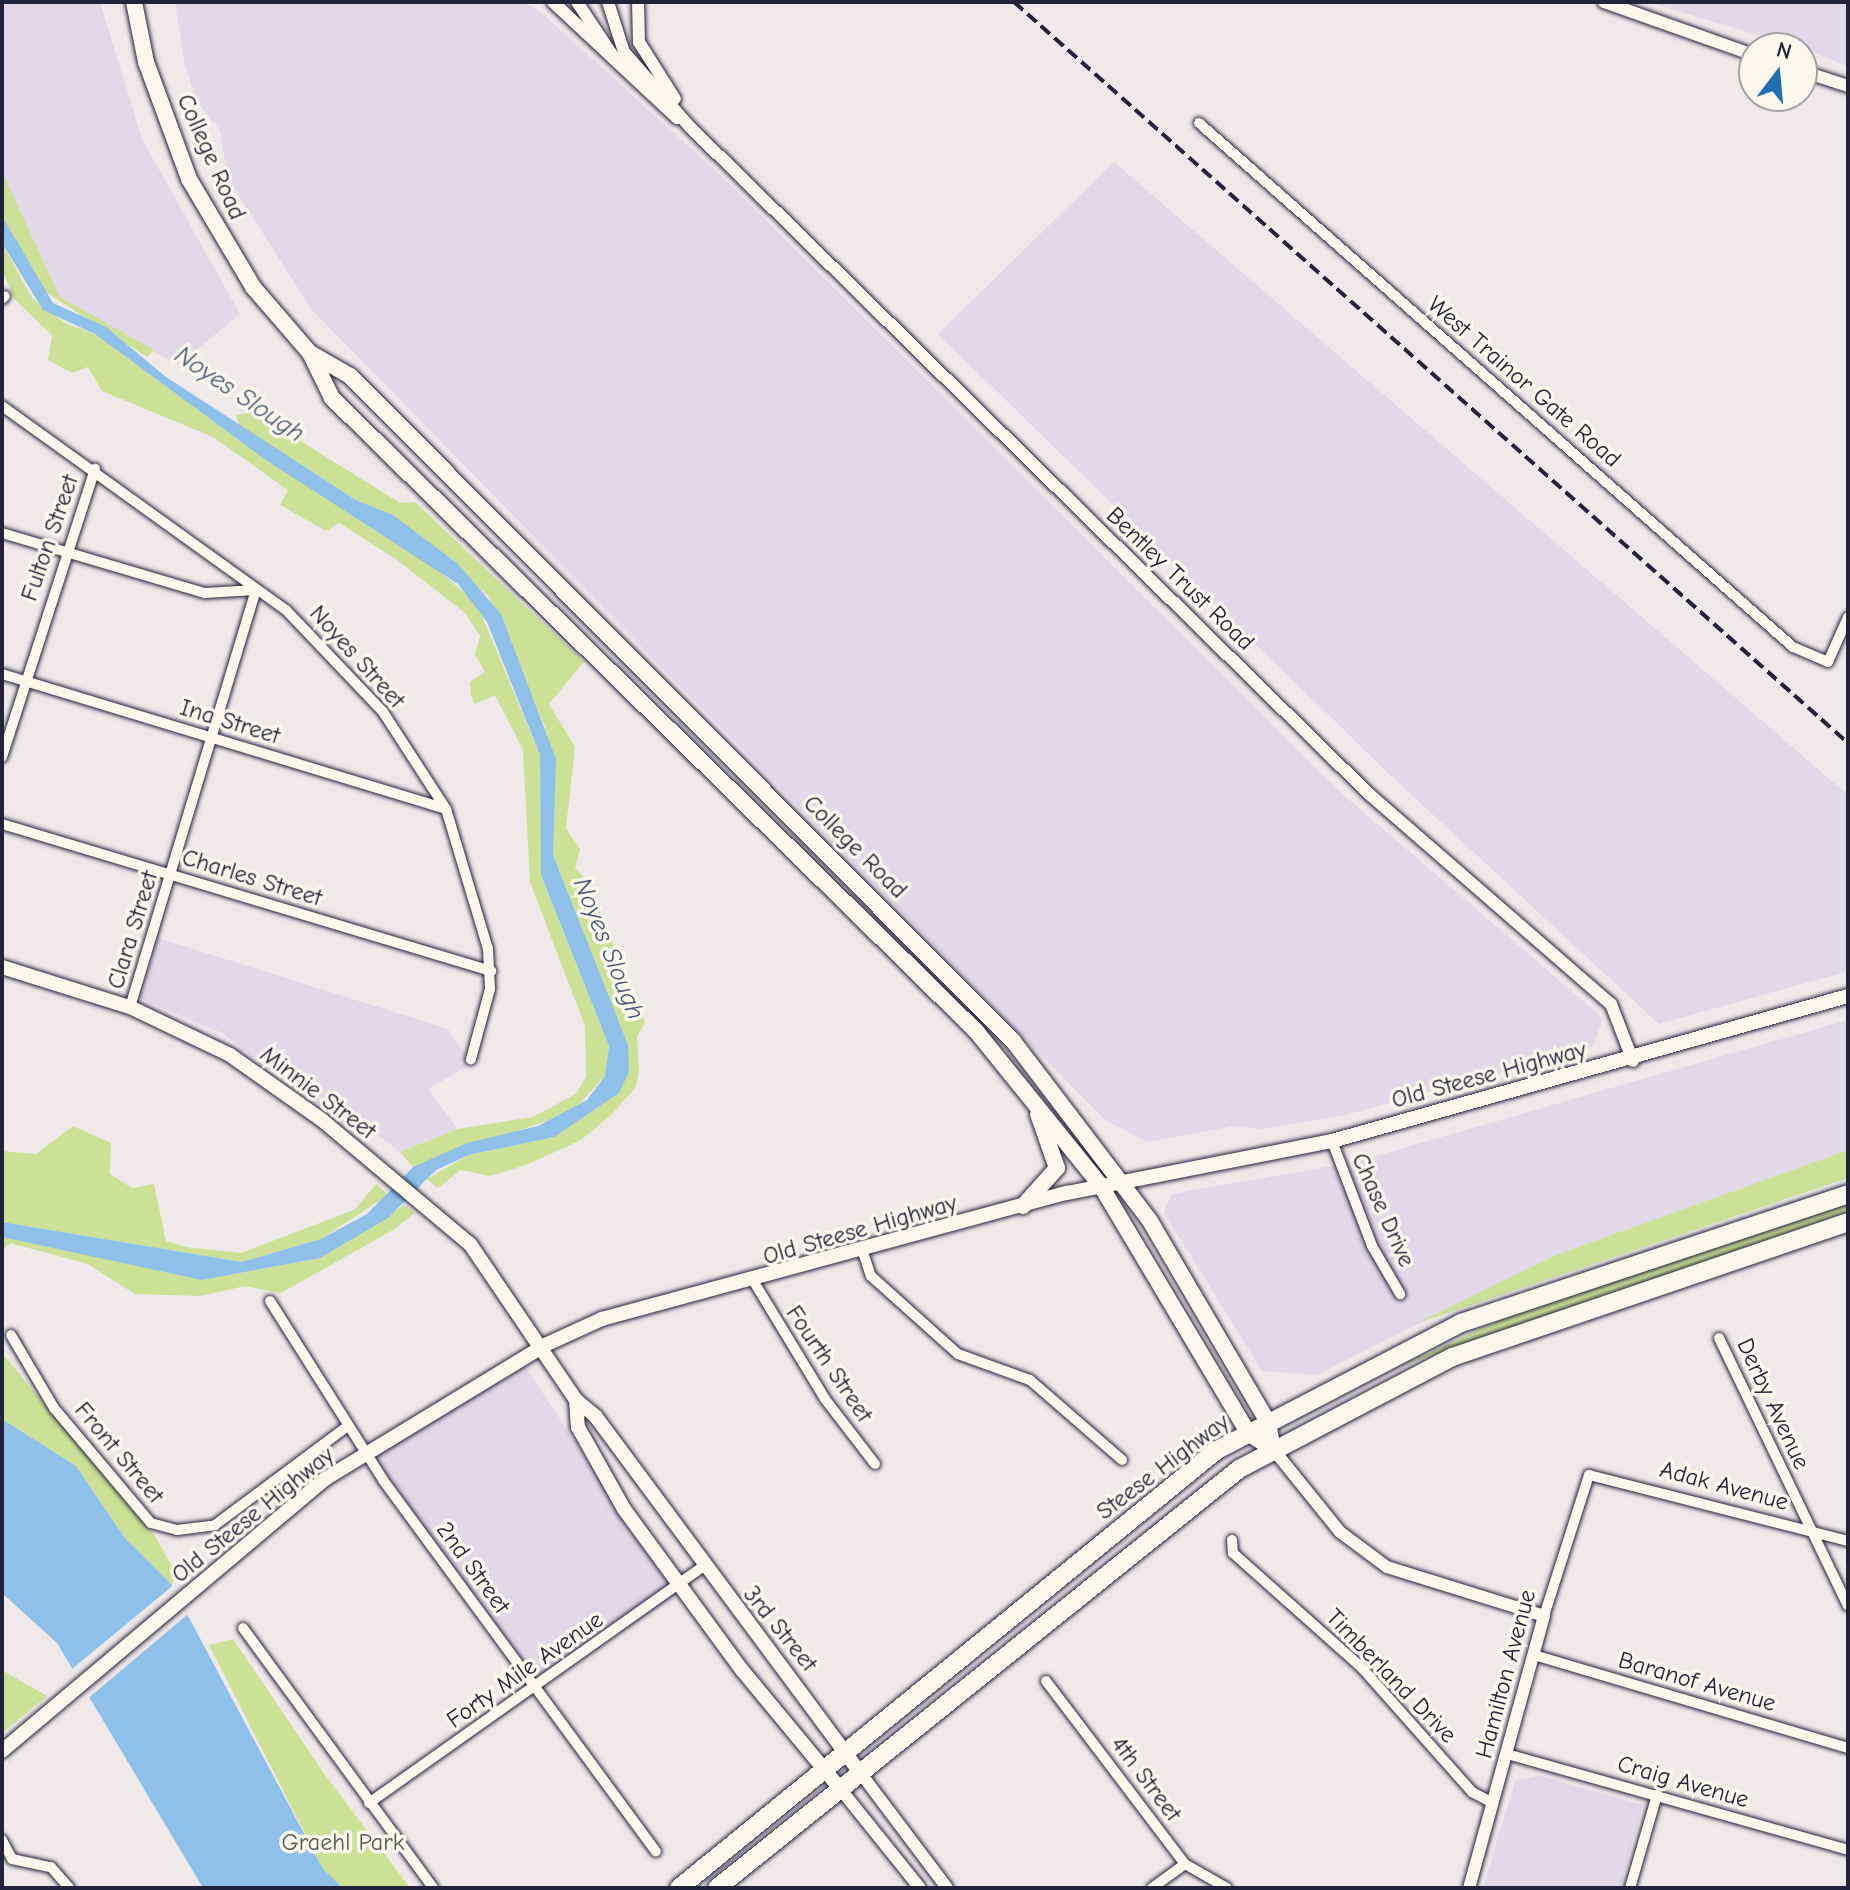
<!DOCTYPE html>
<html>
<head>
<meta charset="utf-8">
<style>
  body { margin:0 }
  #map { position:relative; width:1850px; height:1890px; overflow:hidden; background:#efe9ea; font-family:"Comic Neue",sans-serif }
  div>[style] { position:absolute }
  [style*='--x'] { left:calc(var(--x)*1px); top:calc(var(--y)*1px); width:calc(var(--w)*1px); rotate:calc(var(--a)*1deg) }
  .built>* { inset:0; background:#e1d8e8 }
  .green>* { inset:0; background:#cce196 }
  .water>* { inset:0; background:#8ec0ea }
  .pier>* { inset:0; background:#efe9ea }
  .roads { filter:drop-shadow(0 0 2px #22223b) drop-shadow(0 0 2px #22223b) }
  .minor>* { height:10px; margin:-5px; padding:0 5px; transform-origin:5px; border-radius:5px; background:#fbf7ec }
  .tertiary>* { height:12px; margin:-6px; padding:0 6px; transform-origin:6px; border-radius:6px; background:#fbf7ec }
  .secondary>* { height:14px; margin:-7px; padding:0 7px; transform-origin:7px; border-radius:7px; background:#fbf7ec }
  .primary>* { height:16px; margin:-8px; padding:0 8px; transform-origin:8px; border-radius:8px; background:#fbf7ec }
  .trunk>* { height:18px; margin:-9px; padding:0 9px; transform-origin:9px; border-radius:9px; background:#fbf7ec }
  .rail>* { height:4px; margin-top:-2px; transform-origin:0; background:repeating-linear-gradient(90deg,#22223b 0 12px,transparent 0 18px) }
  span { translate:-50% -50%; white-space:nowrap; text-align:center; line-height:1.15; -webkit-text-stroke:7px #fbf7ec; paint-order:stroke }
  .street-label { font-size:24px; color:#22223b }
  .park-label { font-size:24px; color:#555b56 }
  .water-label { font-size:26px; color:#485978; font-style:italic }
  .frame { position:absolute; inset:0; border:4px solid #22223b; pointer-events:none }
  .north { position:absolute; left:1738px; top:32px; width:80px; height:80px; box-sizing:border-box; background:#fbf7ec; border:2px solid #a4a2a5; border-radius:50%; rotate:16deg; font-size:22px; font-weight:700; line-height:32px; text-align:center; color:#22223b }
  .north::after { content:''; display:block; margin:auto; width:28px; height:36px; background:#1f6fb2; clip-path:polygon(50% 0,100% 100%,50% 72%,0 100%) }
</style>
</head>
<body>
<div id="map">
  <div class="built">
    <i style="clip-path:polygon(2px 2px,100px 2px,142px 139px,240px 314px,178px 365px,60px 297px,46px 275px,2px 172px)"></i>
    <i style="clip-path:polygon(175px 2px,524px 2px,543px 14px,732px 186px,1340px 792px,1603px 1018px,1593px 1047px,1345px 1115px,1260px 1129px,1233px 1126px,1148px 1142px,1105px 1120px,312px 310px,228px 179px,220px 130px,196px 100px,185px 65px)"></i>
    <i style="clip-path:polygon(1648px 2px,1848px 2px,1848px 66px,1802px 48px)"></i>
    <i style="clip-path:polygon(1114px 162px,1848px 795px,1848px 971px,1659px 1024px,1389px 774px,938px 334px)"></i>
    <i style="clip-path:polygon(158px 938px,448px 1029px,471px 1064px,428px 1089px,457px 1129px,400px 1152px,374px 1132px,363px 1137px,222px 1033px,141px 999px)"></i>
    <i style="clip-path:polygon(1848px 1020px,1848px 1150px,1556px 1255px,1317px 1375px,1262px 1371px,1164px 1213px,1172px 1194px,1355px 1162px)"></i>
    <i style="clip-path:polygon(521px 1360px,676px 1595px,537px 1690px,366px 1454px)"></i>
    <i style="clip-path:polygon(1540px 1776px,1643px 1805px,1620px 1888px,1483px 1888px,1515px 1781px)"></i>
  </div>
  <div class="green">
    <i style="clip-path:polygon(2px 172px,60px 297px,154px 350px,147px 357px,41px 289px,2px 216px)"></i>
    <i style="clip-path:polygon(2px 243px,32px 298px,65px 323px,95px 334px,266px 460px,424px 558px,477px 604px,540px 755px,541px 875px,609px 1046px,605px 1076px,572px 1112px,413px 1167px,400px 1152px,457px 1129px,533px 1117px,576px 1094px,586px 1077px,585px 1026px,530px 882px,523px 750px,495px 695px,475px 704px,471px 695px,470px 682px,485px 672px,475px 654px,480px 636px,465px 613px,396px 559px,339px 523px,326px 531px,280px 505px,288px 490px,213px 437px,102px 391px,88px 367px,72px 373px,48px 360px,52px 335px,15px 300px,2px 270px)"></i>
    <i style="clip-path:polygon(254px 412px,400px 503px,415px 502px,584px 662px,549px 704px,575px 747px,566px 828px,580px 849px,575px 868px,588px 881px,645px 1022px,637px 1037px,639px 1070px,636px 1087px,611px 1115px,581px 1140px,526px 1165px,490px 1176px,461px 1170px,438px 1188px,427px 1179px,469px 1155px,554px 1137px,619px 1093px,627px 1045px,553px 855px,545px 727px,488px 596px,393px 515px,356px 500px,239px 425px,236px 415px)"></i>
    <i style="clip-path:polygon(73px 1126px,111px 1143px,110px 1174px,132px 1188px,154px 1184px,166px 1241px,187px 1247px,241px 1253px,354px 1210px,376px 1184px,388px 1195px,321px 1239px,242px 1262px,2px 1222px,2px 1151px,36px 1154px)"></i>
    <i style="clip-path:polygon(1848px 1150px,1848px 1178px,1415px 1324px,1556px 1255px)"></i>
    <i style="clip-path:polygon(1848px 1202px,1848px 1212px,1396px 1368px,1502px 1319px)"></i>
    <i style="clip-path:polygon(404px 1205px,415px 1213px,393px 1230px,281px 1293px,245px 1286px,201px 1296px,135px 1294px,88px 1264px,10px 1243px,2px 1250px,2px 1237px,20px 1238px,202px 1280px,320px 1258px)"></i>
    <i style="clip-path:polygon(2px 1353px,154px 1535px,178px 1576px,171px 1584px,125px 1538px,76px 1466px,2px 1419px)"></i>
    <i style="clip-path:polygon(233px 1639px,326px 1776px,410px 1888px,343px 1888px,323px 1869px,209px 1645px)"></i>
    <i style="clip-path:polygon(2px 1670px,47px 1696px,2px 1733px)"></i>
  </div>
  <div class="water">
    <i style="clip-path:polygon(2px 216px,53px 303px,106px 327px,166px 377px,356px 500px,393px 515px,458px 564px,501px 614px,556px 759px,553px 855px,628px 1045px,629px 1072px,619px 1093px,554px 1137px,469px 1155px,436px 1170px,388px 1218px,320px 1258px,202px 1280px,2px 1237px,2px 1222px,242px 1262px,321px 1239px,367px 1214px,413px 1167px,467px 1143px,538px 1126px,587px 1100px,605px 1076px,609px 1046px,541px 875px,540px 755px,487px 622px,458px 584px,266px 460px,95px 334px,43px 310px,2px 243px)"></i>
    <i style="clip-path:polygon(2px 1419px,76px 1466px,125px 1538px,171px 1584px,323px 1869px,343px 1888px,203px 1888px,57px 1643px,2px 1593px)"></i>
  </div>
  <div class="pier">
    <i style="clip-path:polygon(176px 1583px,194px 1609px,85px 1701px,66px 1674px)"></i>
  </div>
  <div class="roads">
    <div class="minor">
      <i style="--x:1199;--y:123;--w:792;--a:41.42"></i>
      <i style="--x:1793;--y:647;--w:38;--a:23"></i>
      <i style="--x:1828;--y:662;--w:49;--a:-66"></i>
      <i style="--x:2;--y:299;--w:4;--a:-45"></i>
      <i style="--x:2;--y:406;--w:350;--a:35.7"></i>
      <i style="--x:286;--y:610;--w:141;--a:46.4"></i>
      <i style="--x:383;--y:712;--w:116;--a:57"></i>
      <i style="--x:446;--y:809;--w:146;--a:73.3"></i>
      <i style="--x:488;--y:949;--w:40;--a:87.1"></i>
      <i style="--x:490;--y:989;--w:73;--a:105.2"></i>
      <i style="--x:2;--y:533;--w:212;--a:16.5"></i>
      <i style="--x:205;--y:593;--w:51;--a:-3.4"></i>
      <i style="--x:2;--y:674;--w:464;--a:16.9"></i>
      <i style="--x:2;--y:757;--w:303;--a:-72.1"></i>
      <i style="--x:2;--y:824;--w:511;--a:16.73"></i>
      <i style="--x:130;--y:1007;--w:436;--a:-73.2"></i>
      <i style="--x:1332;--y:1141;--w:112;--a:69.1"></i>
      <i style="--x:1372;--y:1246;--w:56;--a:59.7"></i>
      <i style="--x:863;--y:1252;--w:25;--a:72"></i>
      <i style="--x:871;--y:1276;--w:117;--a:41.9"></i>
      <i style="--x:958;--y:1354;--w:77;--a:19.9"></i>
      <i style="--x:1030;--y:1380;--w:122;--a:41"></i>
      <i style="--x:754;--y:1282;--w:137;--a:58.7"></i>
      <i style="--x:825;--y:1399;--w:82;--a:52.4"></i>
      <i style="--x:270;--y:1301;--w:212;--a:57.7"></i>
      <i style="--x:383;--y:1480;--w:461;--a:53.7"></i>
      <i style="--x:11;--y:1335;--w:85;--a:59.5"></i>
      <i style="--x:54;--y:1408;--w:150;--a:49.9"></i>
      <i style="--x:151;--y:1523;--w:27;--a:15"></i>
      <i style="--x:177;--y:1530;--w:38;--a:-7"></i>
      <i style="--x:215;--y:1525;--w:166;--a:-36.7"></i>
      <i style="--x:1719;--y:1338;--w:297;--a:64.3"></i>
      <i style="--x:1232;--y:1540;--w:13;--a:86"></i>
      <i style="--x:1233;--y:1553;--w:173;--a:41.7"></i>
      <i style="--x:1362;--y:1668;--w:166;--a:48.4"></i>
      <i style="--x:1472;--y:1792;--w:24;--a:28"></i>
      <i style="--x:1544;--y:1616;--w:148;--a:-72.3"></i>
      <i style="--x:1589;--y:1475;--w:267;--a:14.3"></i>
      <i style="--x:243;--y:1628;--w:322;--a:53.8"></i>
      <i style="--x:1534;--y:1655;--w:327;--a:16.5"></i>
      <i style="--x:1046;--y:1681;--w:230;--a:52.8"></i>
      <i style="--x:1185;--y:1864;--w:48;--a:29.7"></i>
      <i style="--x:1507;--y:1754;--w:354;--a:15.7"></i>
      <i style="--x:369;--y:1803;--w:408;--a:-35.3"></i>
      <i style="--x:2;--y:1840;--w:21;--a:62"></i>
      <i style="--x:12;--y:1859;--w:40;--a:12"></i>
      <i style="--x:51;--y:1867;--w:28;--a:49"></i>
      <i style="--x:1152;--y:1888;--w:41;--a:-36"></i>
      <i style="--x:1630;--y:1888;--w:97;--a:-73.8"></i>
    </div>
    <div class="tertiary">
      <i style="--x:553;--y:2;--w:170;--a:43.1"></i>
      <i style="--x:577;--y:2;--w:69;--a:56.3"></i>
      <i style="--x:608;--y:2;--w:52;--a:72.3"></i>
      <i style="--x:624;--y:52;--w:100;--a:48.7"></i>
      <i style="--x:690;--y:127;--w:952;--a:44.49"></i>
      <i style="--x:1369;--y:794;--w:320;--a:41"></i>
      <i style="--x:1611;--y:1004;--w:61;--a:68.9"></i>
      <i style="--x:638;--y:2;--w:40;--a:88.6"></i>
      <i style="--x:639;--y:42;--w:67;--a:57.7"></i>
      <i style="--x:1604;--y:2;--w:159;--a:19.5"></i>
      <i style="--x:1802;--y:71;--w:48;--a:18.1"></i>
      <i style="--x:1273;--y:1449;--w:107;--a:51.1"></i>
      <i style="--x:1340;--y:1532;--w:59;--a:36.7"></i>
      <i style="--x:1387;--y:1567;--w:164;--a:17.3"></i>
      <i style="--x:1544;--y:1616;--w:282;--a:105.4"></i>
      <i style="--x:862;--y:1775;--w:141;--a:53"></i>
      <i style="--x:842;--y:1791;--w:124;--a:51.2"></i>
    </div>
    <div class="secondary">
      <i style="--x:2;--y:967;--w:134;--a:17.4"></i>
      <i style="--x:130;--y:1007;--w:111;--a:25.6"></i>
      <i style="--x:230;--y:1055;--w:113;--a:35.2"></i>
      <i style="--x:322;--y:1120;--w:193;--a:40"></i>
      <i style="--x:470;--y:1244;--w:189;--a:55.8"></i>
      <i style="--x:576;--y:1400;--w:26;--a:40"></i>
      <i style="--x:596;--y:1417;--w:446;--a:53.4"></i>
      <i style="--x:576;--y:1400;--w:27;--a:86"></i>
      <i style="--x:578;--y:1427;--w:94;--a:60.7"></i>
      <i style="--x:624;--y:1509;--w:200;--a:53.8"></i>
      <i style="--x:742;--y:1670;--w:157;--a:50.4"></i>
      <i style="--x:2;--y:1751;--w:422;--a:-40.1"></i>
      <i style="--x:325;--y:1479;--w:258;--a:-31.3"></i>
      <i style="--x:545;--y:1345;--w:63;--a:-24.5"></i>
      <i style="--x:602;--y:1319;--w:482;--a:-15.2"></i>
      <i style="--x:1067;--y:1193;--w:270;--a:-11.1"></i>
      <i style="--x:1332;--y:1141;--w:536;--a:-15.7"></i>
    </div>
    <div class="primary">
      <i style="--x:134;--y:2;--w:61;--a:78.7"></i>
      <i style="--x:146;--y:62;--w:125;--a:69.8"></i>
      <i style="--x:189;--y:179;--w:126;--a:59.3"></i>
      <i style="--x:253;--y:287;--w:87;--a:49.2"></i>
      <i style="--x:310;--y:353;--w:50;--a:63.9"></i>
      <i style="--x:332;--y:398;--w:903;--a:44.51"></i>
      <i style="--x:976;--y:1031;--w:199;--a:51.1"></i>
      <i style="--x:1101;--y:1186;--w:287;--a:59.2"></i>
      <i style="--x:1248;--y:1433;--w:30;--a:33"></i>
      <i style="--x:310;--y:353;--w:46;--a:29.9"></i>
      <i style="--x:350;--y:376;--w:939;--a:45.09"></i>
      <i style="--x:1013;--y:1041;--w:226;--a:52.7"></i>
      <i style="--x:1150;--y:1221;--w:233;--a:59.6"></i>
      <i style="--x:1268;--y:1422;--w:27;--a:80"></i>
      <i style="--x:1023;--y:1206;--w:51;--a:-48.2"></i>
      <i style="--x:1057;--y:1168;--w:57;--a:-109.4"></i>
    </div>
    <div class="trunk">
      <i style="--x:679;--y:1888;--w:694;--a:-39.15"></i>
      <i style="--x:1217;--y:1450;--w:275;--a:-27.5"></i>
      <i style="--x:1461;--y:1323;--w:408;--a:-18.4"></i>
      <i style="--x:717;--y:1888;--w:669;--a:-38.75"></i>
      <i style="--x:1239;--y:1469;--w:241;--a:-27.7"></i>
      <i style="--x:1452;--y:1357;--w:418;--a:-18.8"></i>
    </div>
  </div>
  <div class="rail">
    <i style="--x:1014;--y:2;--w:1116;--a:41.62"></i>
  </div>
  <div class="street-label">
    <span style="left:211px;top:157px;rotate:66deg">College Road</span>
    <span style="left:1524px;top:382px;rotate:41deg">West Trainor Gate Road</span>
    <span style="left:50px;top:538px;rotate:-71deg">Fulton Street</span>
    <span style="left:1180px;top:579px;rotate:44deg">Bentley Trust Road</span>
    <span style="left:357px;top:657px;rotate:48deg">Noyes Street</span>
    <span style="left:230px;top:722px;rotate:17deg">Ina Street</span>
    <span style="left:855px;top:847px;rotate:45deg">College Road</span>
    <span style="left:252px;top:878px;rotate:17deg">Charles Street</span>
    <span style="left:133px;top:930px;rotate:-73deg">Clara Street</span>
    <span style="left:1489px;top:1075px;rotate:-15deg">Old Steese Highway</span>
    <span style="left:318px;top:1093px;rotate:37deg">Minnie Street</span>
    <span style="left:1383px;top:1210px;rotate:66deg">Chase Drive</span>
    <span style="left:860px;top:1230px;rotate:-16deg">Old Steese Highway</span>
    <span style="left:829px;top:1364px;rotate:56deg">Fourth Street</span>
    <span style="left:1773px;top:1404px;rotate:65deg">Derby Avenue</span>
    <span style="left:119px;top:1453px;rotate:50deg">Front Street</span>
    <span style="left:1163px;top:1467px;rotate:-37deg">Steese Highway</span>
    <span style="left:1724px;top:1486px;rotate:15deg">Adak Avenue</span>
    <span style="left:253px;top:1515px;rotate:-39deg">Old Steese Highway</span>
    <span style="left:473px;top:1568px;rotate:54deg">2nd Street</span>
    <span style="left:780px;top:1629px;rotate:51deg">3rd Street</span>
    <span style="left:525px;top:1670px;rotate:-35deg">Forty Mile Avenue</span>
    <span style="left:1506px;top:1674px;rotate:-75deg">Hamilton Avenue</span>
    <span style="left:1391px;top:1676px;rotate:46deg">Timberland Drive</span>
    <span style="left:1697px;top:1682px;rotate:16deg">Baranof Avenue</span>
    <span style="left:1146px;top:1779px;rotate:53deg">4th Street</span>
    <span style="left:1683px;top:1782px;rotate:16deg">Craig Avenue</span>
  </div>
  <div class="park-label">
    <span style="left:343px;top:1843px">Graehl Park</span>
  </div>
  <div class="water-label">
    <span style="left:239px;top:395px;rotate:34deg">Noyes Slough</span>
    <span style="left:608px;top:949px;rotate:68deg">Noyes Slough</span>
  </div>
  <div class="frame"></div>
  <div class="north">N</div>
</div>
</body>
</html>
